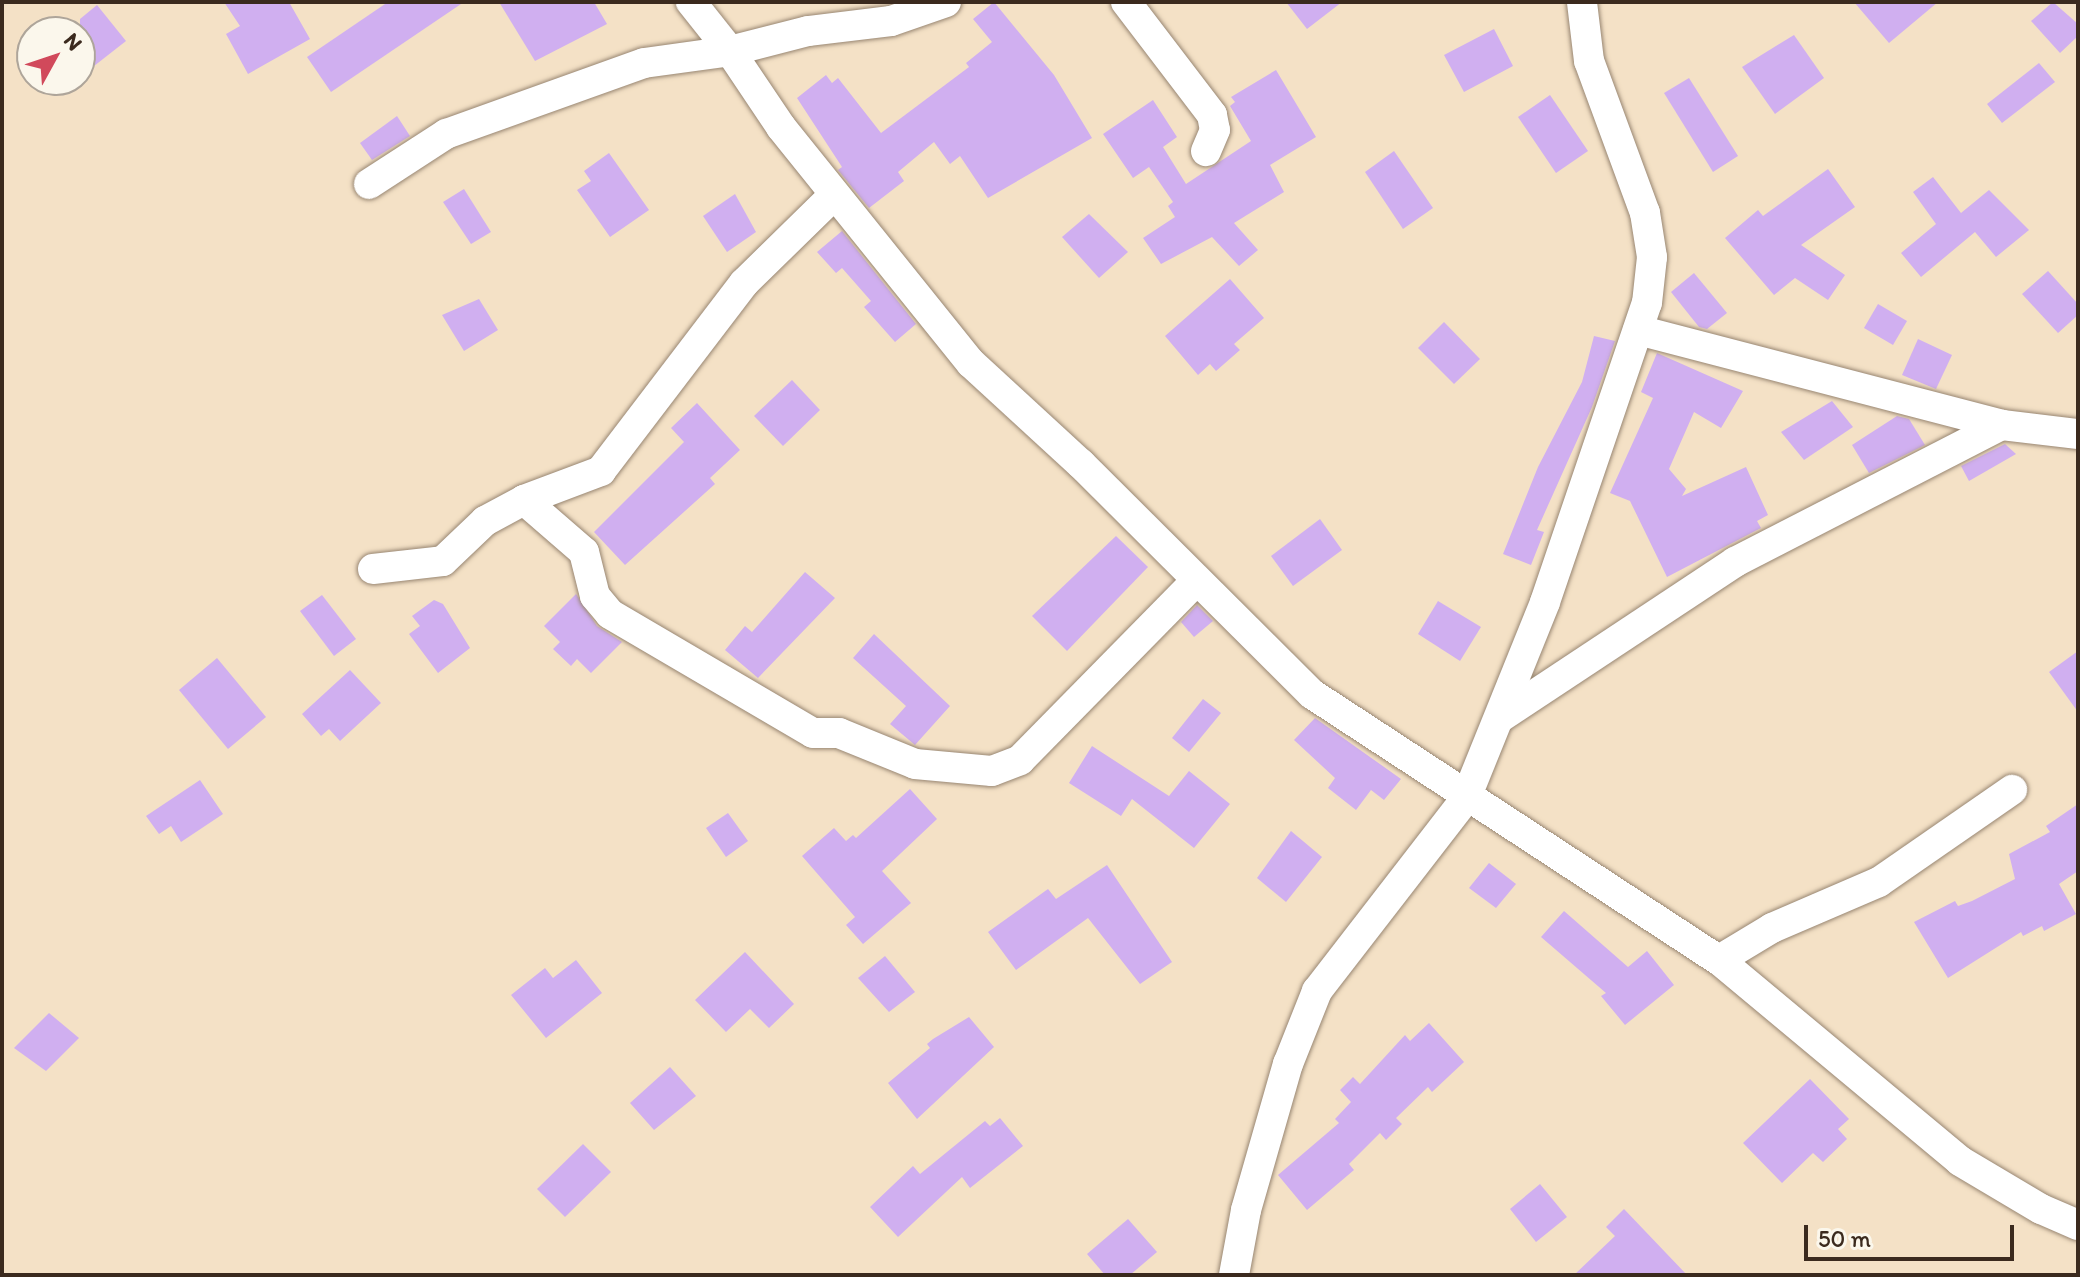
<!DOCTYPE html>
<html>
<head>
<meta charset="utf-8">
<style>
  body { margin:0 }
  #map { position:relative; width:2080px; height:1277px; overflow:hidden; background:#f4e1c6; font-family:Itim,sans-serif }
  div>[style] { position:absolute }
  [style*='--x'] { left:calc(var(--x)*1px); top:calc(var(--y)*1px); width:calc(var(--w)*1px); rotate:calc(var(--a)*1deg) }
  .building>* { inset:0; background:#d0aff0 }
  .roads { filter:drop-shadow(0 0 2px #988672) drop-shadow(0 0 2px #988672) }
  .minor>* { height:30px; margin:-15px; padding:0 15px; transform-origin:15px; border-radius:15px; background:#fff }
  span { translate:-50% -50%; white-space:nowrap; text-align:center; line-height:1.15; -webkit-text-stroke:6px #fbf7ec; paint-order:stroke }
  .frame { position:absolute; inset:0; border:4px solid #3b2a1e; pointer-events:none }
  .north { position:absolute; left:16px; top:16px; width:80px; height:80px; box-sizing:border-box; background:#fbf7ec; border:2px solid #aea59a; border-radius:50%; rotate:50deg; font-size:22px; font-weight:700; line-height:32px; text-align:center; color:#3b2a1e }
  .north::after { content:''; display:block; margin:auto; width:28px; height:36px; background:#d1495b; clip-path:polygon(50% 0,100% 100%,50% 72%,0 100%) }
  .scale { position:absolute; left:1804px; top:1225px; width:210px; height:36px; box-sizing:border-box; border:4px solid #3b2a1e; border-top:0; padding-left:10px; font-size:24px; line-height:28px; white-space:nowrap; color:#3b2a1e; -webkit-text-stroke:6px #fbf7ec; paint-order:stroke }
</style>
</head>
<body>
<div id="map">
  <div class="building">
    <i style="clip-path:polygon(224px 2px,289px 2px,310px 39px,248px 74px,226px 34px,240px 26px)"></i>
    <i style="clip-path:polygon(388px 2px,464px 2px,331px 92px,307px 57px)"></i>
    <i style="clip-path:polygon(499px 2px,594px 2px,607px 24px,535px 61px)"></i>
    <i style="clip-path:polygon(994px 2px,1054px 75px,1092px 138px,988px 198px,960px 156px,950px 164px,934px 142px,898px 172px,904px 181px,869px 208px,838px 170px,842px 167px,797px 98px,826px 75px,832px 83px,838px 78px,881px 133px,969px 67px,966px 63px,992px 42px,973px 19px)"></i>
    <i style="clip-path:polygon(1286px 2px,1342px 2px,1307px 29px)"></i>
    <i style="clip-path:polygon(1854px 2px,1938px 2px,1889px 43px)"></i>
    <i style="clip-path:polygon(2053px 2px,2078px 24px,2078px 36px,2060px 53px,2031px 21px)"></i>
    <i style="clip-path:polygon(97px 5px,126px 41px,80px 77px,80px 19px)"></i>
    <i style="clip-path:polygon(1494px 29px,1513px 66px,1464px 92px,1444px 55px)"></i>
    <i style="clip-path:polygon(1794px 35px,1824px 78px,1775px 114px,1742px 67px)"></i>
    <i style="clip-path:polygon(2039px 63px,2055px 82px,2002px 123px,1987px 104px)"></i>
    <i style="clip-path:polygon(1276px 70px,1316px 137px,1270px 165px,1284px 192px,1234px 223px,1258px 250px,1239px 266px,1212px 237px,1161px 264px,1143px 238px,1175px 217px,1168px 206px,1173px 202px,1149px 167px,1133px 178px,1103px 134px,1153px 100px,1177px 137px,1163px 147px,1186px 184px,1251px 141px,1230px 106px,1235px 102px,1231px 97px)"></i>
    <i style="clip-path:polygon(1689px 78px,1738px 156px,1713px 172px,1664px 93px)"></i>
    <i style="clip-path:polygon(1550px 95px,1588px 151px,1556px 173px,1518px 117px)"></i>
    <i style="clip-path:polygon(397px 116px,410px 136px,372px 160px,360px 143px)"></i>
    <i style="clip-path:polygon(1394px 151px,1433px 208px,1403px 229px,1365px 172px)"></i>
    <i style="clip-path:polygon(609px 153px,649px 210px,610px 237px,577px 190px,591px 181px,584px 171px)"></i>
    <i style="clip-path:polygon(1828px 169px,1855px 207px,1801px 245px,1845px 275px,1828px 300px,1795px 278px,1774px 295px,1725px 238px,1758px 210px,1763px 216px)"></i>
    <i style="clip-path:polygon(1933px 177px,1961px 213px,1989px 190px,2029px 230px,1996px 257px,1975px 232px,1921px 277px,1901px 253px,1936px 224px,1913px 192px)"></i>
    <i style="clip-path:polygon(464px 189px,491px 232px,471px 244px,443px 202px)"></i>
    <i style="clip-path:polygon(735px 194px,756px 232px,727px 252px,703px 216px)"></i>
    <i style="clip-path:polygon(1089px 214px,1128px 252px,1099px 278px,1062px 237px)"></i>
    <i style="clip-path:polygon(842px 231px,916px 324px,895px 342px,864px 307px,871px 301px,842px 268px,836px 273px,817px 252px)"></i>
    <i style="clip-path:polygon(2048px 271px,2078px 304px,2078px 315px,2058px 333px,2022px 294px)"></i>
    <i style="clip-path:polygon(1694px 273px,1727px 313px,1707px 329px,1699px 327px,1671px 292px)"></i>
    <i style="clip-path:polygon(1230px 279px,1264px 318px,1234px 344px,1240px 350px,1216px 371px,1210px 364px,1198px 375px,1165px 336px)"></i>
    <i style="clip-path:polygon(479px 299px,498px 330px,464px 351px,442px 315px)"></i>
    <i style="clip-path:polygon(1878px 304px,1907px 321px,1893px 345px,1864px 328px)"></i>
    <i style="clip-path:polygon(1444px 322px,1480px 359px,1454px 384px,1418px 348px)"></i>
    <i style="clip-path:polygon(1594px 336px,1615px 341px,1592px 407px,1537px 530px,1544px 532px,1531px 565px,1503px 554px,1538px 467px,1582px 382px)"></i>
    <i style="clip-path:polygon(1918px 339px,1952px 355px,1936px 389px,1902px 375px)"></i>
    <i style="clip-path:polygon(1657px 353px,1743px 391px,1721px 428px,1694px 412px,1669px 469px,1686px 489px,1682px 496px,1746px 467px,1768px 515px,1757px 521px,1761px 528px,1667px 577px,1630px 501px,1610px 493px,1653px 398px,1641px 392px)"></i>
    <i style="clip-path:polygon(792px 380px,820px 410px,783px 446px,754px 416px)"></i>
    <i style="clip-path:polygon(1832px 401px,1853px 427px,1804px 460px,1781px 432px)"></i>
    <i style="clip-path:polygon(697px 403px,740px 450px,710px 478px,715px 484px,625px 565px,594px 532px,684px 442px,671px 428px)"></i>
    <i style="clip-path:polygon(1897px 416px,1909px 419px,1925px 445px,1869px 473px,1852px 445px)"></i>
    <i style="clip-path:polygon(2005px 444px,2016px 454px,1969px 481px,1961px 466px)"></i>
    <i style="clip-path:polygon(1320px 519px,1342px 550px,1293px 586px,1271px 556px)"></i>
    <i style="clip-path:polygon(1116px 536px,1148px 567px,1067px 651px,1032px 616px)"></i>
    <i style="clip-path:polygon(805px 572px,835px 598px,758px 678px,725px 650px,745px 626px,752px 632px)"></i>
    <i style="clip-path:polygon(576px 594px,597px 626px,622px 642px,591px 673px,577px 659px,571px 666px,553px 649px,560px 642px,544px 626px)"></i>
    <i style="clip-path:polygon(322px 595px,356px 639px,334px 656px,300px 611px)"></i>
    <i style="clip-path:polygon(434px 600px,443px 604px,470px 648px,438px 673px,409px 634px,420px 626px,412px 616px)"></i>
    <i style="clip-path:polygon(1438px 601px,1481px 627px,1460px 661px,1418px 634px)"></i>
    <i style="clip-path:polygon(1197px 605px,1213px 621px,1194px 637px,1181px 622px)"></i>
    <i style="clip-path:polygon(874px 634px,950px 706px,915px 745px,890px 724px,906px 706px,853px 658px)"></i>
    <i style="clip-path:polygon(2078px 651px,2078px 712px,2049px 672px)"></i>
    <i style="clip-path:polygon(217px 658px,266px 717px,228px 749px,179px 690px)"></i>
    <i style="clip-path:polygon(350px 670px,381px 703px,340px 741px,329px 729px,321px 736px,302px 714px)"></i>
    <i style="clip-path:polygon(1203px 699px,1221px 713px,1189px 752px,1172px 738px)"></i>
    <i style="clip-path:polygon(1315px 718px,1401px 779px,1384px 800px,1371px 790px,1356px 810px,1328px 788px,1335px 778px,1294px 740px)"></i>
    <i style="clip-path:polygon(1092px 746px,1169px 796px,1189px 771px,1230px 804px,1194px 848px,1132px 799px,1121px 816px,1069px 783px)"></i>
    <i style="clip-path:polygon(200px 780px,223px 814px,181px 842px,171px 826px,159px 834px,146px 816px)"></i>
    <i style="clip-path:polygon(910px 789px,937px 819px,882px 871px,911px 903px,863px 944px,846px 925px,855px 917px,802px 856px,834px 828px,846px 841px,853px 835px,856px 838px)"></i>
    <i style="clip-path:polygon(2078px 804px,2078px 871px,2059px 884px,2076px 914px,2044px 931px,2042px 926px,2023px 936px,2021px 932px,1948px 978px,1914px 922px,1955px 901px,1958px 906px,1972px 901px,2015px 879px,2009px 854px,2050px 832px,2046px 826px)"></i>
    <i style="clip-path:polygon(728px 813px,748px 841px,726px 857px,706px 828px)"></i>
    <i style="clip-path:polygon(1291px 831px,1322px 857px,1286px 902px,1257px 878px)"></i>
    <i style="clip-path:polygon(1489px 863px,1516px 884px,1496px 908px,1469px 888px)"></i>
    <i style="clip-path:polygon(1107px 865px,1172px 962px,1140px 984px,1088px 918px,1016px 970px,988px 932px,1048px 889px,1056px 899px)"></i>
    <i style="clip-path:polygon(1564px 911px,1628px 967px,1647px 951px,1674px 985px,1625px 1025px,1601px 996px,1606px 993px,1541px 937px)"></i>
    <i style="clip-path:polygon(745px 952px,794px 1004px,769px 1028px,750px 1009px,726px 1032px,695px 1000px)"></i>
    <i style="clip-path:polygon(885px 956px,915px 992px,889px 1012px,858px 978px)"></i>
    <i style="clip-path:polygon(576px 960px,602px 993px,546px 1038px,511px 995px,545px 968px,553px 978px)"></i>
    <i style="clip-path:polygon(49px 1013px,79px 1038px,46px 1071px,14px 1048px)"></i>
    <i style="clip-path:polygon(969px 1017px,994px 1047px,917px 1119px,888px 1083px,930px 1048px,927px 1044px,933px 1039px)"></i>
    <i style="clip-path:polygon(1429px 1023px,1464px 1062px,1432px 1092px,1428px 1087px,1396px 1118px,1402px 1124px,1386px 1140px,1380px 1133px,1349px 1164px,1354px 1170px,1307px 1210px,1278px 1175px,1339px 1123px,1335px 1119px,1351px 1102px,1340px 1090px,1353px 1077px,1360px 1084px,1405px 1035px,1410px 1041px)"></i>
    <i style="clip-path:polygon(670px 1067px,696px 1096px,654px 1130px,630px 1103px)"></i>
    <i style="clip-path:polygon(1810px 1079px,1849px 1119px,1838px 1129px,1847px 1139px,1823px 1162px,1813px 1153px,1782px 1183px,1743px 1143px)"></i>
    <i style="clip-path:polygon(1000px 1118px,1023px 1146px,970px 1188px,962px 1177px,898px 1237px,870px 1207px,913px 1166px,920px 1174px,985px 1121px,990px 1126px)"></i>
    <i style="clip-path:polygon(583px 1144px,611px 1172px,565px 1217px,537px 1189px)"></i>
    <i style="clip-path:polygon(1540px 1184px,1567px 1217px,1536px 1242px,1510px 1209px)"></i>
    <i style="clip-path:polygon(1624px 1209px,1687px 1275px,1574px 1275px,1615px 1236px,1606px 1227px)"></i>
    <i style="clip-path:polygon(1128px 1219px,1157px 1252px,1130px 1275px,1105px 1275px,1087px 1254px)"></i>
  </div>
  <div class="roads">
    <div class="minor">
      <i style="--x:946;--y:2;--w:58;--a:160.9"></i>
      <i style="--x:891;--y:21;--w:84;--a:173.1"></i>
      <i style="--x:808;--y:31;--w:81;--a:165.6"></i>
      <i style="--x:730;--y:51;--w:92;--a:56.1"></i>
      <i style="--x:781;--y:127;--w:303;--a:51.2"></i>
      <i style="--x:971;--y:363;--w:149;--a:42.6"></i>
      <i style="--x:1081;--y:464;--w:326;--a:44.9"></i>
      <i style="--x:1312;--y:694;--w:486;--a:33.2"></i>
      <i style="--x:1719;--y:960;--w:314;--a:39.8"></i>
      <i style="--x:1960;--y:1161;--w:94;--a:30.7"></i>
      <i style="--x:2041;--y:1209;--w:40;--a:23.4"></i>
      <i style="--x:1126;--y:2;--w:142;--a:52.7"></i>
      <i style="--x:1212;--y:115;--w:15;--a:79"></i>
      <i style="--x:1215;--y:130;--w:23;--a:113"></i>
      <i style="--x:369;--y:184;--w:92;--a:-33"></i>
      <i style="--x:446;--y:134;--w:210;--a:-19.7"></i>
      <i style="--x:644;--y:63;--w:87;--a:-7.9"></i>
      <i style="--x:730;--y:51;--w:63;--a:-128.5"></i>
      <i style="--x:834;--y:195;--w:126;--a:135.6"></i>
      <i style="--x:744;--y:283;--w:236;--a:127.3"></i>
      <i style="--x:601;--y:471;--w:82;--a:159.4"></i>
      <i style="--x:524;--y:500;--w:79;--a:40.9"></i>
      <i style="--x:584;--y:552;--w:45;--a:76"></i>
      <i style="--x:595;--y:596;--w:23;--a:50"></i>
      <i style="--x:610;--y:614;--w:235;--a:30.4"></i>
      <i style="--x:813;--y:733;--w:26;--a:0"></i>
      <i style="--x:839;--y:733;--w:82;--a:22.2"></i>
      <i style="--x:915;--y:764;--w:77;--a:5.2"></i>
      <i style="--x:992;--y:771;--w:30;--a:-21"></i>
      <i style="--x:1020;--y:760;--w:248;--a:-45.5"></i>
      <i style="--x:1638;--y:330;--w:376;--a:14.6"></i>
      <i style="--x:2002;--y:425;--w:77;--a:6.8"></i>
      <i style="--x:373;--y:569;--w:70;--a:-6.5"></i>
      <i style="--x:443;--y:561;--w:58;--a:-43.6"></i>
      <i style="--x:485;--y:521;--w:44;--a:-28.3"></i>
      <i style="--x:1501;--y:717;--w:281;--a:-33.5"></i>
      <i style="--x:1735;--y:562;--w:300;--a:-27.2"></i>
      <i style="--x:1719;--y:960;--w:62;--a:-31.1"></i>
      <i style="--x:1772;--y:928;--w:116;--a:-23.3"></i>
      <i style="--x:1879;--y:882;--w:162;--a:-34.7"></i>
      <i style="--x:1234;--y:1275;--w:66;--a:-79.5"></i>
      <i style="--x:1246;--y:1210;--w:152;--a:-74"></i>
      <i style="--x:1288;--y:1064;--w:79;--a:-68.3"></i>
      <i style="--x:1317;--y:991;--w:244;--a:-52.3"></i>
      <i style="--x:1466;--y:798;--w:211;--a:-68"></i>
      <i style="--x:1545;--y:602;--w:316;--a:-71.2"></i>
      <i style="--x:1647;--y:303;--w:46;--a:-83.8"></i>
      <i style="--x:1652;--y:257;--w:45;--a:-99"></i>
      <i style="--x:1645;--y:213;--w:162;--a:-110.2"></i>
      <i style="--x:1589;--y:61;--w:59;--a:-96.8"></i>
    </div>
  </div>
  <div class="frame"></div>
  <div class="north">N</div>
  <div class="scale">50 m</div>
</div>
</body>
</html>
